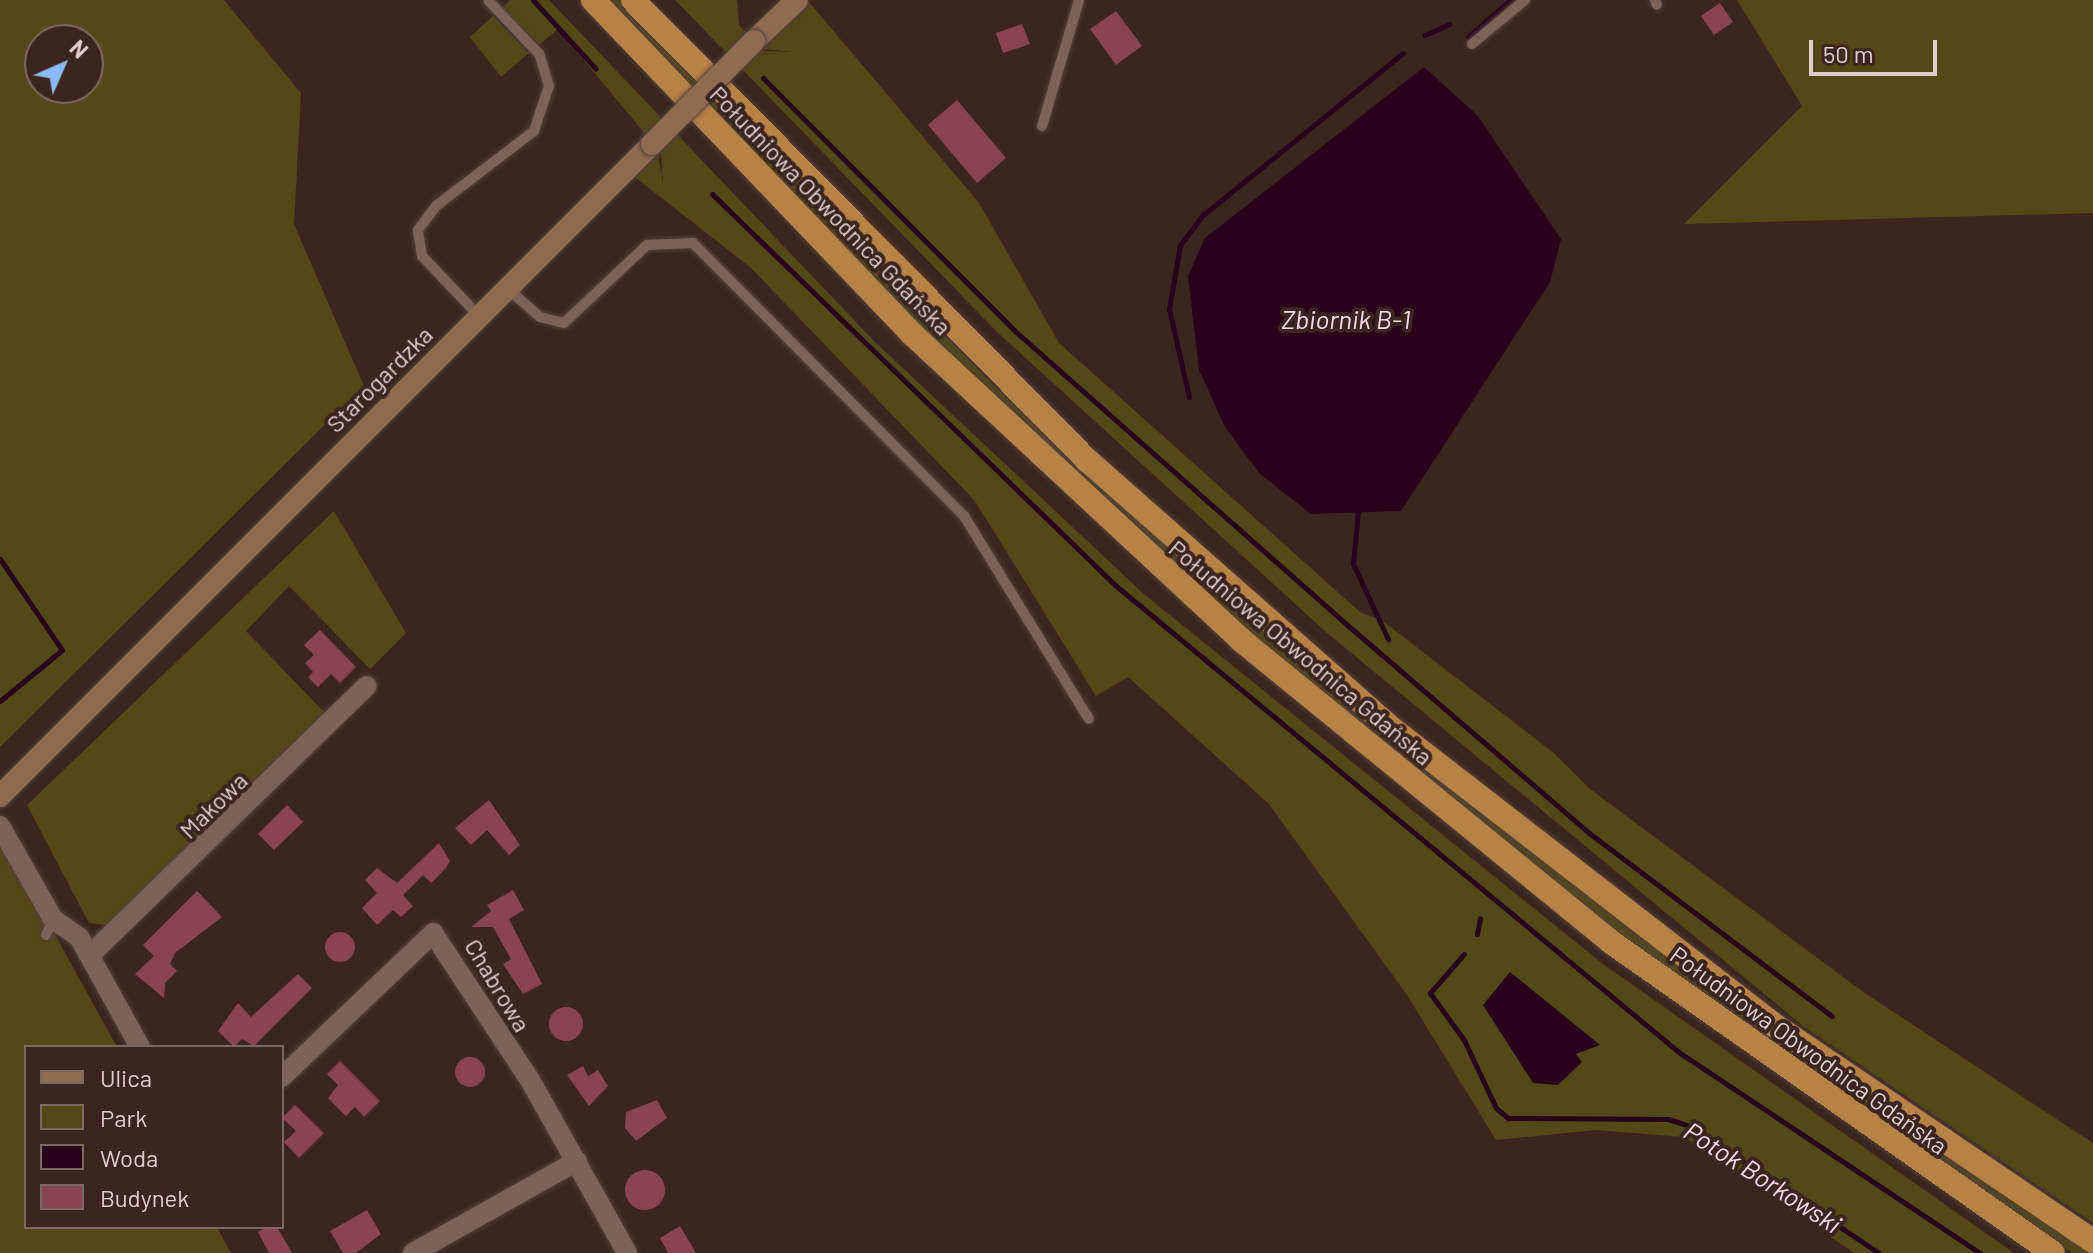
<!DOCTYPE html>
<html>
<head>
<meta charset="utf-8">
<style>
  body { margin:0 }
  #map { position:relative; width:2093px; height:1253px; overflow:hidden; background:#3c251e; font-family:Barlow,sans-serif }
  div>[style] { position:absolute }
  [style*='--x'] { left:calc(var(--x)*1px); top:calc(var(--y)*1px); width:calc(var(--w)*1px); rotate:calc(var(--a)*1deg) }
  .green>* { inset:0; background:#534817 }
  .water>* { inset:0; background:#28021d }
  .stream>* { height:5px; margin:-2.5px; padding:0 2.5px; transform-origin:2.5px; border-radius:2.5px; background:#28021d }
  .building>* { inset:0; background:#88444f }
  .round { border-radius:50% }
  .roads { filter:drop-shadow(0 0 2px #53403a) drop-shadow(0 0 2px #53403a) }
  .service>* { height:10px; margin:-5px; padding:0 5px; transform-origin:5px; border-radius:5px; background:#7d6259 }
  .minor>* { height:20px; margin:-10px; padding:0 10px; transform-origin:10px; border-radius:10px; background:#7d6259 }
  .secondary>* { height:22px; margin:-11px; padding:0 11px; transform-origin:11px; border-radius:11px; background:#8e6c53 }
  .motorway>* { height:24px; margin:-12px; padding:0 12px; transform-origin:12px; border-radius:12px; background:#b68246 }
  .bridges { filter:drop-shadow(0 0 2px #53403a) drop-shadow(0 0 2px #53403a) }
  .secondary-bridge>* { height:22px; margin:-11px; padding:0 11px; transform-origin:11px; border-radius:11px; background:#8e6c53 }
  span { translate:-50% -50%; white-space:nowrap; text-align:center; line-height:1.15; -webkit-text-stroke:8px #3c251e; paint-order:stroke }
  .street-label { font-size:24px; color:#dfd0cb }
  .water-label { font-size:26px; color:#fdd8ed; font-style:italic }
  .legend { position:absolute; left:24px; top:1045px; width:260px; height:184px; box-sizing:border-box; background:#3c251e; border:2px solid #7d6963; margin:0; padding:10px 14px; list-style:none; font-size:24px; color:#dfd0cb }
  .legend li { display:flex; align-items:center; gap:16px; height:40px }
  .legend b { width:40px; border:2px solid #7d6963 }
  .north { position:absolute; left:24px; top:24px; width:80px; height:80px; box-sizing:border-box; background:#3c251e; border:2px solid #7d6963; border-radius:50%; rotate:45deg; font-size:22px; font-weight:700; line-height:32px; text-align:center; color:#dfd0cb }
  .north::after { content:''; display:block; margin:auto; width:28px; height:36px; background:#89bafc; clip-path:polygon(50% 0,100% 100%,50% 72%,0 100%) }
  .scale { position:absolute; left:1809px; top:40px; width:128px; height:36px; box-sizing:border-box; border:4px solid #dfd0cb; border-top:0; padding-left:10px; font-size:24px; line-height:28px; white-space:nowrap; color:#dfd0cb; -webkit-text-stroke:6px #3c251e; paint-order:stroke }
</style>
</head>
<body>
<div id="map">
  <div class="green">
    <i style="clip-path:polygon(evenodd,0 0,224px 0,301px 93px,294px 224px,364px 386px,0 747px,0 0,40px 40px,88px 40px,88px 88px,40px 88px,40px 40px)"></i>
    <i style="clip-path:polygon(510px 0,549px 0,875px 342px,1145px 595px,1603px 964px,2014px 1253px,1854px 1253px,1684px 1137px,1596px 1130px,1496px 1140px,1407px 995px,1269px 804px,1128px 677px,1096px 696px,975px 501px,751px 268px,635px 177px,658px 154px,663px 184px,661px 153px,558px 29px,539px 45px,502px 8px)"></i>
    <i style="clip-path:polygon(604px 0,620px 0,994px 386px,1307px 669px,1718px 996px,2092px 1253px,2072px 1253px,2006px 1210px,1627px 942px,1299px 678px,986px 394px)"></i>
    <i style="clip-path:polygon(675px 0,737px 0,739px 25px,764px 51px,794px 52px,763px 49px,809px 2px,979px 203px,1059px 343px,1360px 612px,1384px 622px,1554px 753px,1590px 789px,1866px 994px,2093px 1143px,2093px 1223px,1803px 1026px,1326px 632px,997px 332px)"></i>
    <i style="clip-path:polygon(1737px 0,2093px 0,2093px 213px,1684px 224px,1802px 106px)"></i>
    <i style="clip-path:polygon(493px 16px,529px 53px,501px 77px,470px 37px)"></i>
    <i style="clip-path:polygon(334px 511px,406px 633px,370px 669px,289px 586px,246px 631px,325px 713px,106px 925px,89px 923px,27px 805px)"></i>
    <i style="clip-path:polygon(0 835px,117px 1047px,26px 1047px,26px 1227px,217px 1227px,231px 1253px,0 1253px)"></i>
  </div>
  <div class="water">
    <i style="clip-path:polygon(1424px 67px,1478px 116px,1561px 239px,1550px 282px,1401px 511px,1311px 514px,1260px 474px,1225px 427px,1199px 370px,1188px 276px,1205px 238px)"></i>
    <i style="clip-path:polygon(1510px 972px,1600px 1045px,1576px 1054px,1582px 1062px,1558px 1085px,1533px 1083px,1483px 1005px)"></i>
  </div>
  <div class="stream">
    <i style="--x:533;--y:0;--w:93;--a:47.6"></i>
    <i style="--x:1425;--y:35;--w:27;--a:-24"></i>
    <i style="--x:1468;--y:37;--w:56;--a:-41.4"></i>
    <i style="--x:763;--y:78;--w:357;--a:45.1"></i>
    <i style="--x:1015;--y:331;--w:450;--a:41.5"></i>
    <i style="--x:1352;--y:629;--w:313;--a:40.7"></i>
    <i style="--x:1589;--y:833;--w:304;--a:37"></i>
    <i style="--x:712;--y:194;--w:562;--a:44.13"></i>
    <i style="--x:1115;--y:585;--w:734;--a:39.64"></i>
    <i style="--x:1680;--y:1053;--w:361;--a:33.7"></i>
    <i style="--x:1189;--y:397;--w:90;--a:-102.8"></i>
    <i style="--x:1169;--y:309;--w:65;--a:-80.2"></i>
    <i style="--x:1180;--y:245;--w:38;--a:-53"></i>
    <i style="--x:1203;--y:215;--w:257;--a:-39"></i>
    <i style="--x:1358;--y:512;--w:52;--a:95.5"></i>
    <i style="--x:1353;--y:564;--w:83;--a:65"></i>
    <i style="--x:0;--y:559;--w:110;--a:55.7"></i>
    <i style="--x:62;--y:650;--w:80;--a:140.6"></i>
    <i style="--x:1477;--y:934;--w:16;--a:-79"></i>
    <i style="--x:1464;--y:954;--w:52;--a:131.1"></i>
    <i style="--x:1430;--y:993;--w:58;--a:54.1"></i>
    <i style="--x:1464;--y:1040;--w:75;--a:64.8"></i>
    <i style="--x:1496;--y:1108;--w:16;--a:40"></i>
    <i style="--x:1508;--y:1118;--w:160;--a:0.4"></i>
    <i style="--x:1668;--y:1119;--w:25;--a:18"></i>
    <i style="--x:1692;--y:1127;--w:225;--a:34"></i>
  </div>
  <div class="building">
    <i style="clip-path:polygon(1720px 3px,1733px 22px,1714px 35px,1701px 16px)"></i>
    <i style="clip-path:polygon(1116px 11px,1142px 46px,1116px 65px,1090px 29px)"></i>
    <i style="clip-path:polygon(1022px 24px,1030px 44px,1003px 53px,996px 33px)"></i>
    <i style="clip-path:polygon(957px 100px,1006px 158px,977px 183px,928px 125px)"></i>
    <i style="clip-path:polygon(320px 630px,356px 667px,340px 683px,331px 674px,318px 687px,308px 677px,313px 672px,305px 663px,314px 655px,304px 645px)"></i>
    <i style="clip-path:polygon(489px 800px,520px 845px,509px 855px,487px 830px,471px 845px,455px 828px)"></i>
    <i style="clip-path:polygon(287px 805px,303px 822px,274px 850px,258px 834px)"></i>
    <i style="clip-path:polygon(439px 843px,450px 861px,446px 868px,431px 883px,423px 875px,403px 895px,413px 906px,401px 917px,393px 910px,377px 925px,362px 908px,377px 893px,365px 880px,377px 868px,397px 883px)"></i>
    <i style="clip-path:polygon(513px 890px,524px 910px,509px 919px,542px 984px,523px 994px,503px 964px,511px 959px,493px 927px,471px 927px,491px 911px,487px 905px)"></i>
    <i style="clip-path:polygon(197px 891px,222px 917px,175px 953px,170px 964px,177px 971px,165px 983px,164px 998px,135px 974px,154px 956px,143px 945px)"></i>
    <i class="round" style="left:325px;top:932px;width:30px;height:30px"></i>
    <i style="clip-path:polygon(298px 974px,312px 988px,254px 1046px,242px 1039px,234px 1047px,218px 1031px,238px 1003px,251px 1017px)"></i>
    <i class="round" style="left:549px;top:1007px;width:34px;height:34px"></i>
    <i class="round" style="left:455px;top:1057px;width:30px;height:30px"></i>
    <i style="clip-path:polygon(340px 1061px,380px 1101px,364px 1117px,355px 1107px,346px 1116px,328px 1098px,338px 1085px,327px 1074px)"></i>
    <i style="clip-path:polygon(583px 1066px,588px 1076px,598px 1070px,608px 1086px,589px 1106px,567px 1075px)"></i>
    <i style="clip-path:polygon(657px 1100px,667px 1118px,636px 1141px,625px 1128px,626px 1112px)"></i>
    <i style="clip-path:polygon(295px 1105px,324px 1133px,299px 1158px,284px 1142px,296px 1131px,282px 1118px)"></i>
    <i class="round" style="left:625px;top:1170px;width:40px;height:40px"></i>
    <i style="clip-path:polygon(367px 1210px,381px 1234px,356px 1253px,343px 1253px,330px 1231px)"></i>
    <i style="clip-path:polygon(680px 1226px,696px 1253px,668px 1253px,660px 1238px)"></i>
    <i style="clip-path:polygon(267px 1227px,277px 1227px,292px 1253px,269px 1253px,258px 1232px)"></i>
  </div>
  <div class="roads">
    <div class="service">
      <i style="--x:1655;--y:0;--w:5;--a:68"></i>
      <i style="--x:1472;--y:44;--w:69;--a:-39.7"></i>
      <i style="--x:1042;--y:126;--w:131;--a:-73.6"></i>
      <i style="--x:507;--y:288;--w:44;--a:41.3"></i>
      <i style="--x:540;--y:317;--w:25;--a:14"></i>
      <i style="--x:564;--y:323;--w:114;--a:-43.2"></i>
      <i style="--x:647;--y:245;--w:46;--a:-2.5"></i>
      <i style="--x:693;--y:243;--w:385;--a:45.2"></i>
      <i style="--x:964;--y:516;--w:238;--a:58.4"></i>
      <i style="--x:479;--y:316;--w:83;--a:-133.5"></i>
      <i style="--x:422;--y:256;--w:26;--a:-99"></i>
      <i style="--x:418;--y:230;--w:30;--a:-53"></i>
      <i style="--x:436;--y:206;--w:123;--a:-37.4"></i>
      <i style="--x:534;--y:131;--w:47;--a:-71.6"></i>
      <i style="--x:549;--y:86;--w:34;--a:-107"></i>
      <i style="--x:539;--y:54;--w:74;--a:-133.4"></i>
      <i style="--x:46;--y:935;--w:17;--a:-66"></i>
    </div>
    <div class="minor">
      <i style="--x:0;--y:826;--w:107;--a:60.3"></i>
      <i style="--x:53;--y:919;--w:32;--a:35"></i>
      <i style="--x:79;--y:937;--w:126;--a:61"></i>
      <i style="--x:90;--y:955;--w:386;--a:-44.2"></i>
      <i style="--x:282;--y:1077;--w:209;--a:-43.6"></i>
      <i style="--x:433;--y:933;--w:176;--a:56.6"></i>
      <i style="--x:530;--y:1080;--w:198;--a:60.7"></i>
      <i style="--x:413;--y:1253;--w:188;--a:-29.3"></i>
    </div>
    <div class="secondary">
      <i style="--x:754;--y:41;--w:59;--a:-43.6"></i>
      <i style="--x:0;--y:796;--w:922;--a:-45"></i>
    </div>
    <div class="motorway">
      <i style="--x:593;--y:0;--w:462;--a:46.3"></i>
      <i style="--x:912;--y:334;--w:449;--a:42.9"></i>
      <i style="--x:1241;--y:640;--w:478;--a:39.2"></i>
      <i style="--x:1611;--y:942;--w:540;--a:35.13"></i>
      <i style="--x:633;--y:0;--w:646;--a:45.38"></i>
      <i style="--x:1087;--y:460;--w:399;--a:41.4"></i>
      <i style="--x:1386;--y:724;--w:487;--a:37.8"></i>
      <i style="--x:1771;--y:1023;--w:389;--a:34.1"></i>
    </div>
  </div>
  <div class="bridges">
    <div class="secondary-bridge">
      <i style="--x:652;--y:144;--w:145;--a:-45.3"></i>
    </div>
  </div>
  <div class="street-label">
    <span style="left:831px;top:210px;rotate:46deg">Południowa Obwodnica Gdańska</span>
    <span style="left:379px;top:379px;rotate:-45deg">Starogardzka</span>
    <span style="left:1301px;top:652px;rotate:40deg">Południowa Obwodnica Gdańska</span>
    <span style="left:213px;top:805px;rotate:-44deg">Makowa</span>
    <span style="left:498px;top:985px;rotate:59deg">Chabrowa</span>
    <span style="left:1809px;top:1050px;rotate:36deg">Południowa Obwodnica Gdańska</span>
  </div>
  <div class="water-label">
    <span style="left:1346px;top:319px">Zbiornik B-1</span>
    <span style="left:1763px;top:1177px;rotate:33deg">Potok Borkowski</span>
  </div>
  <ul class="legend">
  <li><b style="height:10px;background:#8e6c53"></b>Ulica</li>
  <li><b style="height:22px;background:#534817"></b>Park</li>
  <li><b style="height:22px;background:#28021d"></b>Woda</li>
  <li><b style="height:22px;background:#88444f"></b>Budynek</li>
  </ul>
  <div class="north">N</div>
  <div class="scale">50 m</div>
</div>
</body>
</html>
